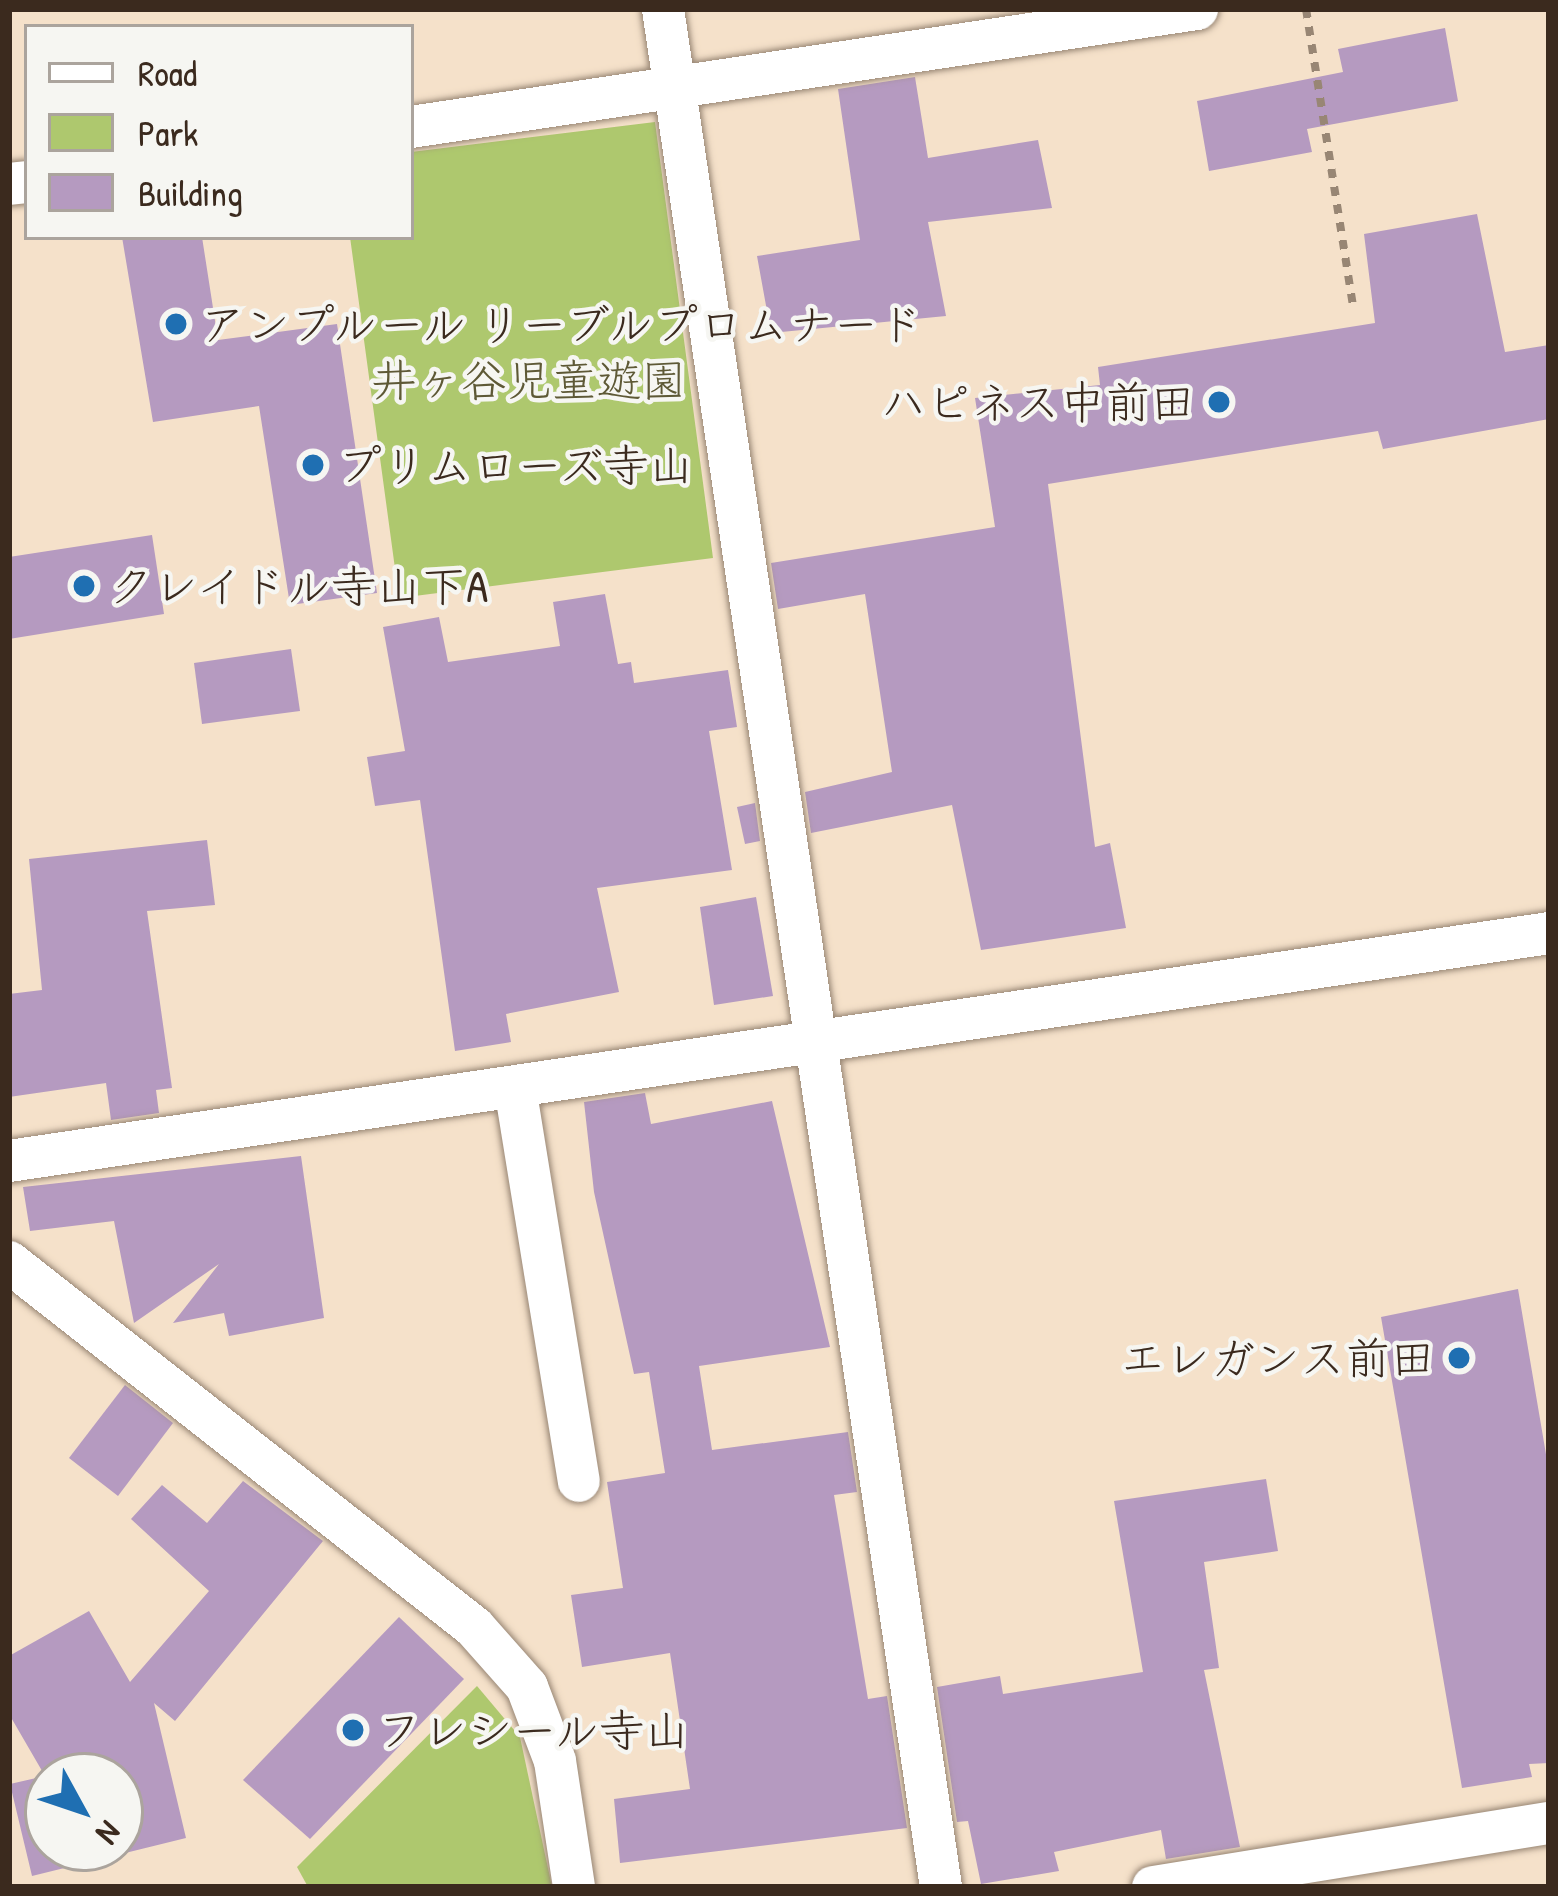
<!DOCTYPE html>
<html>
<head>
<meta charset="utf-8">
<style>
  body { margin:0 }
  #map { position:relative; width:1558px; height:1896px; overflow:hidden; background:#f5e1ca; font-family:"Patrick Hand","Klee One",sans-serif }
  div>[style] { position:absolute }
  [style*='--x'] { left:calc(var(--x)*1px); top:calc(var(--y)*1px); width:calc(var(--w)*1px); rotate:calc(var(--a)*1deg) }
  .green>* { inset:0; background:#aec86e }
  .building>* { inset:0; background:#b59ac0 }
  .path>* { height:8px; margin-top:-4px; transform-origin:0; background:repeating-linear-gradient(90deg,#988674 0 9px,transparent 0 18px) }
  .roads { filter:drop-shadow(0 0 3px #988674) drop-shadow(0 0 3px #988674) }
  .street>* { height:42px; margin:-21px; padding:0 21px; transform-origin:21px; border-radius:21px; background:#fff }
  .dots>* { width:33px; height:33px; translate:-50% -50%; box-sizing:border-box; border:6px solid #f6f6f2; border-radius:50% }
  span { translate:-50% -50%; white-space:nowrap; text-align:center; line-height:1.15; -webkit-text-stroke:9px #f6f6f2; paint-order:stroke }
  .poi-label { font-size:45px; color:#3b2a1e }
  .left { translate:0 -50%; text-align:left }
  .right { translate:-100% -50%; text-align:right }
  .park-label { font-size:45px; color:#5e5936 }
  .frame { position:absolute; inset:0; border:12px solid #3b2a1e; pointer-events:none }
  .legend { position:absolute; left:24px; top:24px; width:390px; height:216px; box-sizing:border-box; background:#f6f6f2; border:3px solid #aba49d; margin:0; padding:15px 21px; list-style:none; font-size:36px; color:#3b2a1e }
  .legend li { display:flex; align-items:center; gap:24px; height:60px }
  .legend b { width:60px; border:3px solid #aba49d }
  .north { position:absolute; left:24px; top:1752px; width:120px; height:120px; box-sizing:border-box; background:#f6f6f2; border:3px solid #aba49d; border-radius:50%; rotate:130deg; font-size:33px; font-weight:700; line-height:48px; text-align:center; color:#3b2a1e }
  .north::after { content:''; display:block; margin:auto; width:42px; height:54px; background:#1f6fb2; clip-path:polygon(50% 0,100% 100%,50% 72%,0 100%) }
</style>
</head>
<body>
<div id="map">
  <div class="green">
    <i style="clip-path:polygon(655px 122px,713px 558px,399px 598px,350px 237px,411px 237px,411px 152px)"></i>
    <i style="clip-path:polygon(477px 1686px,520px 1737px,552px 1887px,308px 1887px,297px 1867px)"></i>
  </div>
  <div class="building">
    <i style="clip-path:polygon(1445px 28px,1458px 101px,1307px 129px,1312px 152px,1209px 171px,1197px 101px,1343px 72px,1338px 49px)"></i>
    <i style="clip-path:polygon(915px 77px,928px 158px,1038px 140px,1052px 208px,928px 222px,946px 316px,771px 333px,757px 256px,860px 240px,838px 89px)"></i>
    <i style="clip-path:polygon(1477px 214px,1505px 352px,1549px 345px,1549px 419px,1383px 449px,1378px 431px,1048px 484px,1095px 847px,1110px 843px,1126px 928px,981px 950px,952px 805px,811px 833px,805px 792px,892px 772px,865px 594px,778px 609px,771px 563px,995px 527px,975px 398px,1100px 385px,1098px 367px,1375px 323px,1364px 234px)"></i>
    <i style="clip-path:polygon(122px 237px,202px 237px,218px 340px,337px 324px,377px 593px,290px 605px,259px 406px,153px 422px)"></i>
    <i style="clip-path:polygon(152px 535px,164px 614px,9px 639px,9px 557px)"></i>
    <i style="clip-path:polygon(605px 594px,618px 664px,631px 662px,634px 683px,728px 670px,737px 727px,709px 731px,732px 870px,597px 888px,619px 992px,506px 1014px,511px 1042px,455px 1051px,420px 800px,375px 806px,367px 757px,405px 751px,383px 627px,439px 617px,448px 662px,560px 646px,553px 602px)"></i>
    <i style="clip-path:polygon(291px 649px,300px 711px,202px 724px,194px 663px)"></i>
    <i style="clip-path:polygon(755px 803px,760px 841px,745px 844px,737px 807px)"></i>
    <i style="clip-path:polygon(207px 840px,215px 905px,147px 911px,172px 1088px,156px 1090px,159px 1113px,111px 1120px,106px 1083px,9px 1097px,9px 994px,42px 990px,29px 859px)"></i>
    <i style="clip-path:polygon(756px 897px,773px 996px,714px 1005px,700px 907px)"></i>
    <i style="clip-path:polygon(645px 1093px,651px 1124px,772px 1101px,830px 1347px,699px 1366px,712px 1450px,848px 1432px,857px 1492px,834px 1495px,868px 1699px,887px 1696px,907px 1828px,620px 1863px,614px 1799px,690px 1789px,670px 1653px,582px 1667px,571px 1595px,623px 1588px,607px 1482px,665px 1473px,649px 1372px,634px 1374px,594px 1192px,584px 1102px)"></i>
    <i style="clip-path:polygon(301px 1156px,324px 1318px,229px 1336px,224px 1313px,173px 1323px,219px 1264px,134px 1323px,114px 1221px,30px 1231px,23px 1187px)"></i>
    <i style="clip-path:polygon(1518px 1289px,1549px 1472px,1549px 1763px,1529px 1764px,1532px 1777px,1462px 1788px,1381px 1317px)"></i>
    <i style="clip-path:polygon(125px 1385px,173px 1423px,118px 1496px,69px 1458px)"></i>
    <i style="clip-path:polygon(1266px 1479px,1278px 1551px,1204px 1562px,1219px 1668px,1204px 1670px,1240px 1847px,1166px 1859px,1161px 1830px,1054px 1852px,1059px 1871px,981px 1884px,968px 1821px,957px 1822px,937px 1687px,1000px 1676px,1003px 1694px,1143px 1672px,1114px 1501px)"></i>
    <i style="clip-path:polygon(evenodd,243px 1481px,323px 1541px,175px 1721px,154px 1703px,186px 1838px,32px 1876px,10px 1784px,45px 1776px,9px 1714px,9px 1656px,89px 1611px,130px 1682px,209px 1591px,131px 1519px,162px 1485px,207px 1523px,243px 1481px,48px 1776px,120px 1776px,120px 1848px,48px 1848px,48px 1776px)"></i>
    <i style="clip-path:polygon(399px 1617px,464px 1679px,310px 1839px,243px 1780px)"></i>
  </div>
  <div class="path">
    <i style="--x:1306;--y:9;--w:301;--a:81"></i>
  </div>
  <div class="roads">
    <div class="street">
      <i style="--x:663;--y:9;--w:1898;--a:81.58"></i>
      <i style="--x:411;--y:127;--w:795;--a:-8.54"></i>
      <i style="--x:9;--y:184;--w:18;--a:-6"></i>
      <i style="--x:515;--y:1087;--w:399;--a:80.8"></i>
      <i style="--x:9;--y:1161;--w:1557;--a:-8.42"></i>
      <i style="--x:9;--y:1262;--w:591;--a:38.13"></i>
      <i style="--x:474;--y:1627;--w:80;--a:48.5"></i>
      <i style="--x:527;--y:1687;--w:79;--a:69.3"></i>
      <i style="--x:555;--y:1761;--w:127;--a:81.4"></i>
      <i style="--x:1153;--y:1887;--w:401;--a:-9.2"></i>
    </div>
  </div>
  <div class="dots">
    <i style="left:176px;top:324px;background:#1f6fb2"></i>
    <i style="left:1219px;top:402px;background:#1f6fb2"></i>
    <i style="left:313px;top:465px;background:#1f6fb2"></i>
    <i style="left:84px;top:586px;background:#1f6fb2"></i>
    <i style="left:1459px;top:1358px;background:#1f6fb2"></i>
    <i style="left:353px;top:1730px;background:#1f6fb2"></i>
  </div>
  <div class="poi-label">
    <span class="left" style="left:200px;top:324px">アンプルール リーブルプロムナード</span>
    <span class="right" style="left:1195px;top:402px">ハピネス中前田</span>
    <span class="left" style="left:337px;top:465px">プリムローズ寺山</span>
    <span class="left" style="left:108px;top:586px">クレイドル寺山下A</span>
    <span class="right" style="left:1435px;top:1358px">エレガンス前田</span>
    <span class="left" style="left:377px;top:1730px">フレシール寺山</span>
  </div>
  <div class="park-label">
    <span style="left:529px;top:380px">井ヶ谷児童遊園</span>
  </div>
  <div class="frame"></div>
  <ul class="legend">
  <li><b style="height:15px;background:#fff"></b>Road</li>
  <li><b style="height:33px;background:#aec86e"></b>Park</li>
  <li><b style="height:33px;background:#b59ac0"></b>Building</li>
  </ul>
  <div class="north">N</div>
</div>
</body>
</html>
